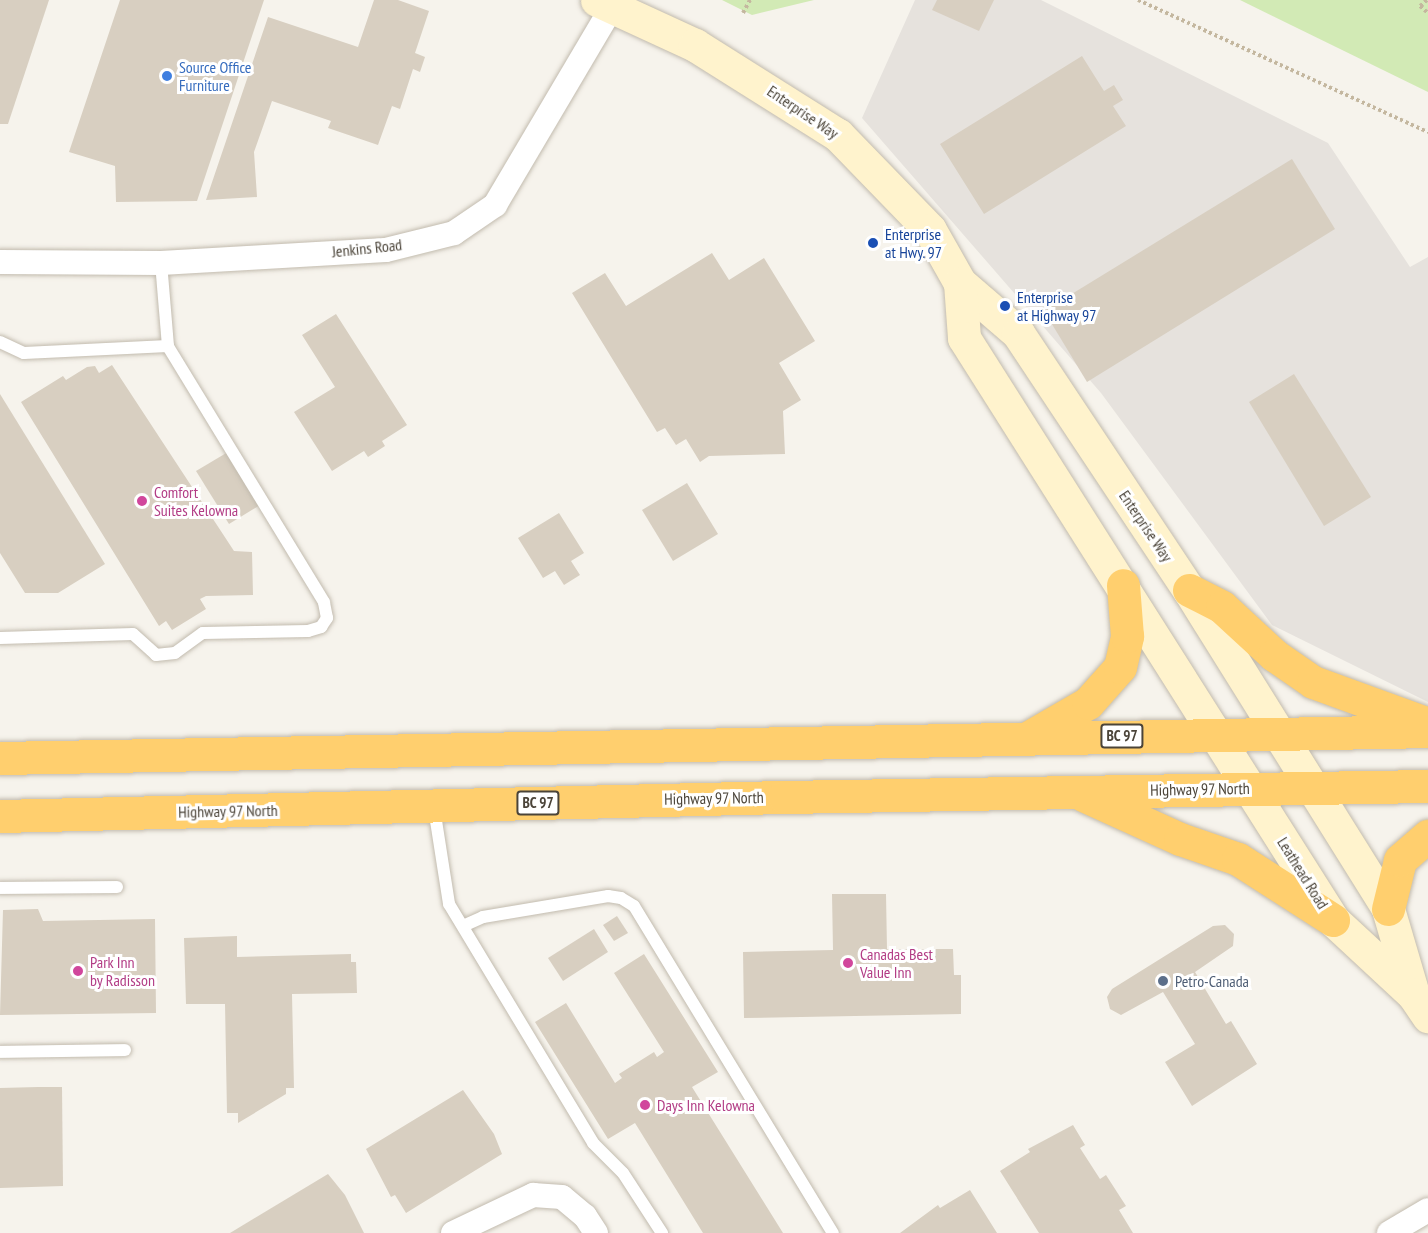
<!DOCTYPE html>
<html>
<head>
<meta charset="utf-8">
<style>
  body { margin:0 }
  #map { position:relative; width:1428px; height:1233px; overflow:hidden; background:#f6f3ec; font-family:"PT Sans Narrow",sans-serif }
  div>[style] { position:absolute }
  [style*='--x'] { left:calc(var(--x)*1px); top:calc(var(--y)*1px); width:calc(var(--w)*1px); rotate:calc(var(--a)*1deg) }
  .industrial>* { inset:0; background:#e6e2dd }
  .green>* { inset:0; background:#d2eab5 }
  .building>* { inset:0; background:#d8cfc1 }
  .path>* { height:4px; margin-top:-2px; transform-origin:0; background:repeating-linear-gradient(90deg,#c4b79f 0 3px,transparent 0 6px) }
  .roads { filter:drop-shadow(0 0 2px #c2bbae) drop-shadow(0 0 2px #c2bbae) }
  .lane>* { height:12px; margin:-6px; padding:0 6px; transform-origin:6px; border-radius:6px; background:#fff }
  .street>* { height:24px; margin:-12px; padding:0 12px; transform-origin:12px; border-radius:12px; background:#fff }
  .secondary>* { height:33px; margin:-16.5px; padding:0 16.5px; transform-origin:16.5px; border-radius:16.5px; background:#fff3cd }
  .highway>* { height:33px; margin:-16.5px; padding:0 16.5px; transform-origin:16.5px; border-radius:16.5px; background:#ffcf6e }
  .dots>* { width:16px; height:16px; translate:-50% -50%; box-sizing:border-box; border:3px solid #fff; border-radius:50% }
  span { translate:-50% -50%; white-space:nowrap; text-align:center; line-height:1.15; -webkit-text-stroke:6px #fff; paint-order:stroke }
  .shield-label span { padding:2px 4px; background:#fff; border:2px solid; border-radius:4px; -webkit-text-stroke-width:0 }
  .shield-label { font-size:15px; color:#4b4439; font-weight:700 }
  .shop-label { font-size:16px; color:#366cbe }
  .left { translate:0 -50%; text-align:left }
  .street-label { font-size:16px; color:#4b4439 }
  .transit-label { font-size:16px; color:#164399 }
  .hotel-label { font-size:16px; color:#b23c85 }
  .service-label { font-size:16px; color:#4e5e75 }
</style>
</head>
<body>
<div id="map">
  <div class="industrial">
    <i style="clip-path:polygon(915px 0,1041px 0,1328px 143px,1410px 267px,1428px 257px,1428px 702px,1272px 625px,1101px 393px,862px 118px)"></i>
  </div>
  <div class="green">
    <i style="clip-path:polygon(722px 0,814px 0,752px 15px)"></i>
    <i style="clip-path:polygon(1240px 0,1428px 0,1428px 92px)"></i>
  </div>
  <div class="building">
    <i style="clip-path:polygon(0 0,49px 0,8px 124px,0 124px)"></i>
    <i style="clip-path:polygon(120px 0,264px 0,197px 201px,116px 202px,115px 166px,69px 152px)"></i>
    <i style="clip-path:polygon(374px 0,398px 0,429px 11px,415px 53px,425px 57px,420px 72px,413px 69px,400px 109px,392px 106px,378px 145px,328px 128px,331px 121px,272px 101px,254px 152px,257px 197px,206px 200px,268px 17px,358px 47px)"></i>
    <i style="clip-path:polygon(937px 0,994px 0,979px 31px,932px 10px)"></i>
    <i style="clip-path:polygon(1082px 56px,1104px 91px,1114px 85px,1123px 100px,1113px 106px,1126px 126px,984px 214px,940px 144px)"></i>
    <i style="clip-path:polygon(1292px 159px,1335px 229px,1087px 382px,1044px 311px)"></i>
    <i style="clip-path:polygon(712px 253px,729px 280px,764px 258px,815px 341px,779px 363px,801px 400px,783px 411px,785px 454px,709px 456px,700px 462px,686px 439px,676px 445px,665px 428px,657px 432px,572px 293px,605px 273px,626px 306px)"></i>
    <i style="clip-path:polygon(336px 314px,407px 425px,382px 441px,385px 446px,368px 457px,364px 451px,332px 471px,294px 412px,335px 387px,302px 335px)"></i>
    <i style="clip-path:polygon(112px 365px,234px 551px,252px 552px,253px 595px,206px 596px,200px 599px,206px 609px,172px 630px,166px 621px,159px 626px,21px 402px,63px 376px,66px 380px,87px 367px,95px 366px,99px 373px)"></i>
    <i style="clip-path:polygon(1294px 374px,1371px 497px,1324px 526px,1249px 402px)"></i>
    <i style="clip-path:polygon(0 394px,105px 564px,58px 593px,25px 593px,0 553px)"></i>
    <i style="clip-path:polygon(228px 452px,260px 505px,229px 524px,196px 471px)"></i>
    <i style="clip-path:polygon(687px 483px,718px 534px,673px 561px,642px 510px)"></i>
    <i style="clip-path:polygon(559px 513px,584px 553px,571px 561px,580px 575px,564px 585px,555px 571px,543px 578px,518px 538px)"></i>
    <i style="clip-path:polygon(832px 894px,886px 894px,887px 949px,953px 949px,954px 975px,961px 975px,961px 1014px,744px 1018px,743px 952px,833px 950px)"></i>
    <i style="clip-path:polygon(38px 909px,43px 921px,155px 919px,156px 1013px,0 1015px,3px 910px)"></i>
    <i style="clip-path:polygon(617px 916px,628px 933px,614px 941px,603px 925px)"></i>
    <i style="clip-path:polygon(1225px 925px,1234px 934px,1233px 946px,1195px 972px,1226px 1024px,1231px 1021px,1257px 1064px,1192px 1106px,1165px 1062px,1195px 1044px,1163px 992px,1121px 1015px,1110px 1009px,1107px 997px,1112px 989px,1213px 926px)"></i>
    <i style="clip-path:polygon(594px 929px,608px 952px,563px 981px,548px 958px)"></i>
    <i style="clip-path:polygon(237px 936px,237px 957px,351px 954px,351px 962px,356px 962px,357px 993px,292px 994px,294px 1088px,286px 1088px,286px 1094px,238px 1123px,238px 1113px,227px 1113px,225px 1004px,186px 1004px,184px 938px)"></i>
    <i style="clip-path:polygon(644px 954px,718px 1072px,692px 1087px,783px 1233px,703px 1233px,635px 1123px,608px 1139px,535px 1022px,566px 1003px,615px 1083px,622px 1078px,619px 1074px,654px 1052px,657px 1057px,664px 1052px,614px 973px)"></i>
    <i style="clip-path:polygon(38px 1087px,62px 1087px,63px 1186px,0 1188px,0 1088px)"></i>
    <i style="clip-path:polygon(463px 1090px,494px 1134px,502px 1154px,406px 1213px,395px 1195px,391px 1197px,366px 1149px)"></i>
    <i style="clip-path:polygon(1073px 1125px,1085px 1145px,1080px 1148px,1100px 1179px,1106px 1175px,1126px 1206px,1119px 1210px,1133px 1233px,1039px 1233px,1000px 1171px,1030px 1152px,1028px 1149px)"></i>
    <i style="clip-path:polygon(328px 1174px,345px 1195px,364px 1233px,230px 1233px)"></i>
    <i style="clip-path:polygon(970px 1190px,997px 1233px,900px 1233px,938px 1205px,940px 1208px)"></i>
  </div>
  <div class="path">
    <i style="--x:1138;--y:0;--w:319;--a:24.5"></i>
    <i style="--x:1427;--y:0;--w:9;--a:139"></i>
    <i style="--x:1420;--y:6;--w:11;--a:41"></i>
    <i style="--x:743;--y:13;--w:15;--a:-62"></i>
  </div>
  <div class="roads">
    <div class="lane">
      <i style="--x:0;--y:342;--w:26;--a:25"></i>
      <i style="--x:24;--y:353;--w:144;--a:-2.8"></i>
      <i style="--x:0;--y:638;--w:133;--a:-1.7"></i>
      <i style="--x:133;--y:634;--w:31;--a:42"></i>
      <i style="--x:156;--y:655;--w:19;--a:-6"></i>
      <i style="--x:175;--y:653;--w:34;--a:-36"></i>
      <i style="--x:203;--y:633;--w:105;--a:-1.1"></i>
      <i style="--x:308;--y:631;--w:14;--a:-17"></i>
      <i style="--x:321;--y:627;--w:11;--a:-56"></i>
      <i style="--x:327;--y:618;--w:16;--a:-101"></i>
      <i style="--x:324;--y:602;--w:300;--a:-121.4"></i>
      <i style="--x:168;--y:346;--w:83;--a:-94.8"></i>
      <i style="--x:434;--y:808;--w:97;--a:81.1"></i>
      <i style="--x:449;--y:904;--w:279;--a:58.9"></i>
      <i style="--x:593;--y:1143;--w:42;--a:45"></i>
      <i style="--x:623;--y:1173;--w:72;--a:57"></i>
      <i style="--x:0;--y:888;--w:117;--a:-0.5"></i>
      <i style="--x:463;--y:926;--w:22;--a:-24"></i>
      <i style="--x:483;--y:917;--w:127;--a:-9.5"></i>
      <i style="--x:608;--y:896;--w:13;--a:9"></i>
      <i style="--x:621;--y:898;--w:15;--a:32"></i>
      <i style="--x:634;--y:906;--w:383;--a:58.7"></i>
      <i style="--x:0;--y:1052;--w:125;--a:-0.9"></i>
    </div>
    <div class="street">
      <i style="--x:0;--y:262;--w:161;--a:0.4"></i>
      <i style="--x:161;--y:263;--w:225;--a:-3.3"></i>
      <i style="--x:386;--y:250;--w:70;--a:-14"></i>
      <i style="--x:454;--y:233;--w:50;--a:-34.3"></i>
      <i style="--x:495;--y:205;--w:230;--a:-59.4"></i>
      <i style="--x:453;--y:1233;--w:89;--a:-25.4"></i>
      <i style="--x:533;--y:1195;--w:29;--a:4"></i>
      <i style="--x:562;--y:1197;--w:30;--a:40"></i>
      <i style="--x:585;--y:1216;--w:20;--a:57"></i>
      <i style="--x:1389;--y:1233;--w:45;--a:-30.5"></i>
    </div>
    <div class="secondary">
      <i style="--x:597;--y:0;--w:108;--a:24.7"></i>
      <i style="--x:695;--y:45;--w:169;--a:32.2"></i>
      <i style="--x:838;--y:135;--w:132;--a:45.9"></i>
      <i style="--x:930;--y:230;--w:61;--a:60.5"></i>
      <i style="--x:960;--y:283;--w:77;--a:40.8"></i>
      <i style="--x:1018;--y:333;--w:309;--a:56.4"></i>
      <i style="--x:1189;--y:590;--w:376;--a:58"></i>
      <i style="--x:1388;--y:909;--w:89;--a:73.6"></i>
      <i style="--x:960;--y:283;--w:55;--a:85.8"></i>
      <i style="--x:964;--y:338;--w:689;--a:57.62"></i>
      <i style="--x:1333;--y:920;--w:109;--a:42.8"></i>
      <i style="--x:1413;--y:994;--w:27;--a:56"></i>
    </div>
    <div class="highway">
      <i style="--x:1189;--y:590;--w:37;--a:27"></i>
      <i style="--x:1222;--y:607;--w:71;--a:42.7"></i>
      <i style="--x:1274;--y:655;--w:47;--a:34.7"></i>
      <i style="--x:1313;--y:682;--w:117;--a:20"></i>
      <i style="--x:1029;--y:737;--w:68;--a:-30"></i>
      <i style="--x:1088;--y:703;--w:48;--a:-48.4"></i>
      <i style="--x:1120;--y:667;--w:32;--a:-77"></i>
      <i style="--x:1127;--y:636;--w:51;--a:-94.5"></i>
      <i style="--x:0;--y:758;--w:1428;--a:-1.08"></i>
      <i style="--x:1083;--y:795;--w:107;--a:24.4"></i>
      <i style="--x:1180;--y:839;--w:61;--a:19"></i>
      <i style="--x:1238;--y:859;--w:113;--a:32.7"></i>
      <i style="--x:0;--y:816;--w:784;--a:-1.39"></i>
      <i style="--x:784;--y:797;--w:644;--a:-0.98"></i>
      <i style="--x:1388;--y:909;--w:50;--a:-76.2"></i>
      <i style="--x:1400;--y:860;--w:37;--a:-41"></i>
    </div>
  </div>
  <div class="dots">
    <i style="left:167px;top:76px;background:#3f7fe0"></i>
    <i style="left:873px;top:243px;background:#1a4fb4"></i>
    <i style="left:1005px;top:306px;background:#1a4fb4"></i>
    <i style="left:142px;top:501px;background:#d1479c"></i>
    <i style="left:848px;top:963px;background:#d1479c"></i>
    <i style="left:78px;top:971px;background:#d1479c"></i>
    <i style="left:1163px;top:981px;background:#5c6f8a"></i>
    <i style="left:645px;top:1105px;background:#d1479c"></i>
  </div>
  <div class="shield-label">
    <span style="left:1122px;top:736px">BC 97</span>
    <span style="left:538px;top:803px">BC 97</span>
  </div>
  <div class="shop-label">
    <span class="left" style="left:179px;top:76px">Source Office<br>Furniture</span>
  </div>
  <div class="street-label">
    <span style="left:803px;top:112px;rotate:34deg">Enterprise Way</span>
    <span style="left:367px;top:248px;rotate:-6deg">Jenkins Road</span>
    <span style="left:1146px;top:526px;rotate:56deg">Enterprise Way</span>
    <span style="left:1200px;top:789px;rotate:-1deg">Highway 97 North</span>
    <span style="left:714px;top:798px;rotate:-1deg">Highway 97 North</span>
    <span style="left:228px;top:811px;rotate:-1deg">Highway 97 North</span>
    <span style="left:1303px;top:873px;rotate:58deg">Leathead Road</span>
  </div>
  <div class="transit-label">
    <span class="left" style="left:885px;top:243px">Enterprise<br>at Hwy. 97</span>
    <span class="left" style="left:1017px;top:306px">Enterprise<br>at Highway 97</span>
  </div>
  <div class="hotel-label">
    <span class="left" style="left:154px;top:501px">Comfort<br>Suites Kelowna</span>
    <span class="left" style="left:860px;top:963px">Canadas Best<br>Value Inn</span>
    <span class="left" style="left:90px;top:971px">Park Inn<br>by Radisson</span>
    <span class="left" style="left:657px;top:1105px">Days Inn Kelowna</span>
  </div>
  <div class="service-label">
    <span class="left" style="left:1175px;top:981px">Petro-Canada</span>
  </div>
</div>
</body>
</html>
